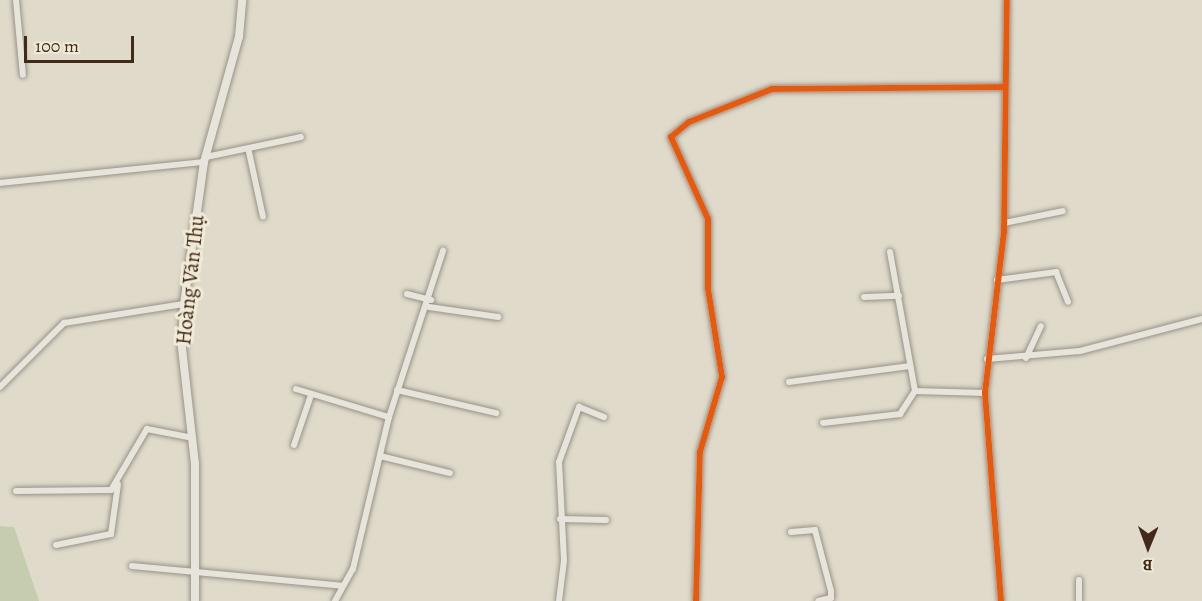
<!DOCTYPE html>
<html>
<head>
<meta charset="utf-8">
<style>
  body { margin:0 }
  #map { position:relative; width:1202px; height:601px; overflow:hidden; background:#dfdaca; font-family:Alegreya,serif }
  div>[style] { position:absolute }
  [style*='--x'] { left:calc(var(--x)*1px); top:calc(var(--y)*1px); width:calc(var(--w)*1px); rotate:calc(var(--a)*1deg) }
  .green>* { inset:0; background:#c5cdae }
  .roads { filter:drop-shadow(0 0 2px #999287) drop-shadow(0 0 2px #999287) }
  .street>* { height:6px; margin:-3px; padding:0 3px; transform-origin:3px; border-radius:3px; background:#e7e4dc }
  .secondary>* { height:8px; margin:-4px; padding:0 4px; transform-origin:4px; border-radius:4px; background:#e7e4dc }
  .cycleway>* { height:6px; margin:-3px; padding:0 3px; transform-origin:3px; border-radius:3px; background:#e8590c }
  span { translate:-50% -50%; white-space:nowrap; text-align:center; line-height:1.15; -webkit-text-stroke:6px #f0ead7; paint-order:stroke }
  .street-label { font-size:21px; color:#422a1a }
  .north { position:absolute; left:1118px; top:517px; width:60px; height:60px; -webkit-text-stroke:4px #f0ead7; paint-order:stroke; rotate:181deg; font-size:16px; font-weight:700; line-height:24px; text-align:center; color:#422a1a }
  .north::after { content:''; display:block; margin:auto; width:21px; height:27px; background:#422a1a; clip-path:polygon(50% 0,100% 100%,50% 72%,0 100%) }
  .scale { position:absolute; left:24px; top:36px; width:110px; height:27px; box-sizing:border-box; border:3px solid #422a1a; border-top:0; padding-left:8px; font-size:18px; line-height:21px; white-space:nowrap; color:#422a1a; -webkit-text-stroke:4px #f0ead7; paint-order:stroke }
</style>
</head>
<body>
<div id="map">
  <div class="green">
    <i style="clip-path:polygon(0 526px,14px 527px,39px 601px,0 601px)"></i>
  </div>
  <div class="roads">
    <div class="street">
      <i style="--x:16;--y:0;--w:75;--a:84.7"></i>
      <i style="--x:249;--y:152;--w:66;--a:77.8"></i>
      <i style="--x:206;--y:157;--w:97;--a:-11.9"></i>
      <i style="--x:0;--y:183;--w:205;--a:-5.9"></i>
      <i style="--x:1004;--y:223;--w:60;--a:-11.5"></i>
      <i style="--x:890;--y:252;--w:141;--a:79.8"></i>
      <i style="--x:915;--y:391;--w:70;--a:1.6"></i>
      <i style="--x:997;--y:280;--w:60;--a:-7.7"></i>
      <i style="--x:1056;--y:272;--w:32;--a:68"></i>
      <i style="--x:407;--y:294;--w:25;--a:14"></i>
      <i style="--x:864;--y:297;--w:35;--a:-2"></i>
      <i style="--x:429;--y:307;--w:70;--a:8.2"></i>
      <i style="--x:1026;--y:358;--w:35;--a:-65"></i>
      <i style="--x:987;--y:359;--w:93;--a:-4.9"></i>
      <i style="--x:1080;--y:351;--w:126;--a:-14.7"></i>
      <i style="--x:789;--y:382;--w:122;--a:-7.5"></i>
      <i style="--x:0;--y:387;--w:91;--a:-45"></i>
      <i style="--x:64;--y:323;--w:121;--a:-9"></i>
      <i style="--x:296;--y:389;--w:97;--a:16.8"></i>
      <i style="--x:397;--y:390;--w:102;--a:13.1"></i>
      <i style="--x:823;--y:423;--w:78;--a:-6.7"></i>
      <i style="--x:900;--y:414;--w:27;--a:-57"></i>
      <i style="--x:294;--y:445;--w:53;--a:-71.2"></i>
      <i style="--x:380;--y:456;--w:72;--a:13.7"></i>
      <i style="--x:16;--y:491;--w:95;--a:-0.6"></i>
      <i style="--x:111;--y:490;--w:71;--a:-59.5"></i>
      <i style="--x:147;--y:429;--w:47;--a:11.1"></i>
      <i style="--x:560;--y:519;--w:46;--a:1.2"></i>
      <i style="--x:791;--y:532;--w:24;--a:-5"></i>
      <i style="--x:815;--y:530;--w:63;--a:75.3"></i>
      <i style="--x:831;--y:591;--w:7;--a:90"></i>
      <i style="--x:831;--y:598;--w:13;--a:167"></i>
      <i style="--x:56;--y:545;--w:56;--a:-11.3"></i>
      <i style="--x:111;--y:534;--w:50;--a:-82"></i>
      <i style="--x:132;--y:566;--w:211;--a:5.4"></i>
      <i style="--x:335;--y:601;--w:37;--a:-61"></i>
      <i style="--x:353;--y:569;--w:156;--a:-76.7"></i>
      <i style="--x:389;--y:417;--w:175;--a:-72"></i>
      <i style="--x:559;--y:601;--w:41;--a:-83"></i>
      <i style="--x:564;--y:560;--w:98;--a:-92.9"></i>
      <i style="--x:559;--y:462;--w:59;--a:-70"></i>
      <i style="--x:579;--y:407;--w:27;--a:22"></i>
      <i style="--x:696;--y:601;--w:149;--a:-88.5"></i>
      <i style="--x:700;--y:452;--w:78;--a:-73.7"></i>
      <i style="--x:722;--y:377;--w:89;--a:-99"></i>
      <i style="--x:708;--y:289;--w:70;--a:-90"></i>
      <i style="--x:708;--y:219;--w:90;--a:-114.3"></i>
      <i style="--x:671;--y:137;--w:23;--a:-40"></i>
      <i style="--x:689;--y:122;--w:89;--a:-21.7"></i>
      <i style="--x:772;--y:89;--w:233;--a:-0.5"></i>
      <i style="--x:1001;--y:601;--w:209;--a:-94.4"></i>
      <i style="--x:985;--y:393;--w:162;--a:-83.3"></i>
      <i style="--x:1004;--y:232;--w:232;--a:-89.3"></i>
      <i style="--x:1079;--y:601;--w:21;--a:-90"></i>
    </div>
    <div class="secondary">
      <i style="--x:195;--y:601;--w:137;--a:-90"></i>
      <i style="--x:195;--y:464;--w:117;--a:-96.4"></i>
      <i style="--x:182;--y:348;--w:44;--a:-87.4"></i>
      <i style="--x:184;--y:304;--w:143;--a:-82"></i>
      <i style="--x:204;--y:162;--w:130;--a:-74.4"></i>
      <i style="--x:239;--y:37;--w:37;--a:-85"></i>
    </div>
  </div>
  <div class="cycleway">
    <i style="--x:696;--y:601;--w:149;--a:-88.5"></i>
    <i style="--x:700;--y:452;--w:78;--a:-73.7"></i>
    <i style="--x:722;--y:377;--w:89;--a:-99"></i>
    <i style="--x:708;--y:289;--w:70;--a:-90"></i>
    <i style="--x:708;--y:219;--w:90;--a:-114.3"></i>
    <i style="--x:671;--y:137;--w:23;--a:-40"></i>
    <i style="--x:689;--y:122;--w:89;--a:-21.7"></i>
    <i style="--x:772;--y:89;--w:233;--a:-0.5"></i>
    <i style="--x:1001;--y:601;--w:209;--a:-94.4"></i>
    <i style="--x:985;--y:393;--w:162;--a:-83.3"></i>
    <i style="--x:1004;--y:232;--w:232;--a:-89.3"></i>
  </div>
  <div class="street-label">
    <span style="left:190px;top:280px;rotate:-84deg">Hoàng Văn Thụ</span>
  </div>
  <div class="north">B</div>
  <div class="scale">100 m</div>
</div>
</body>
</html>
